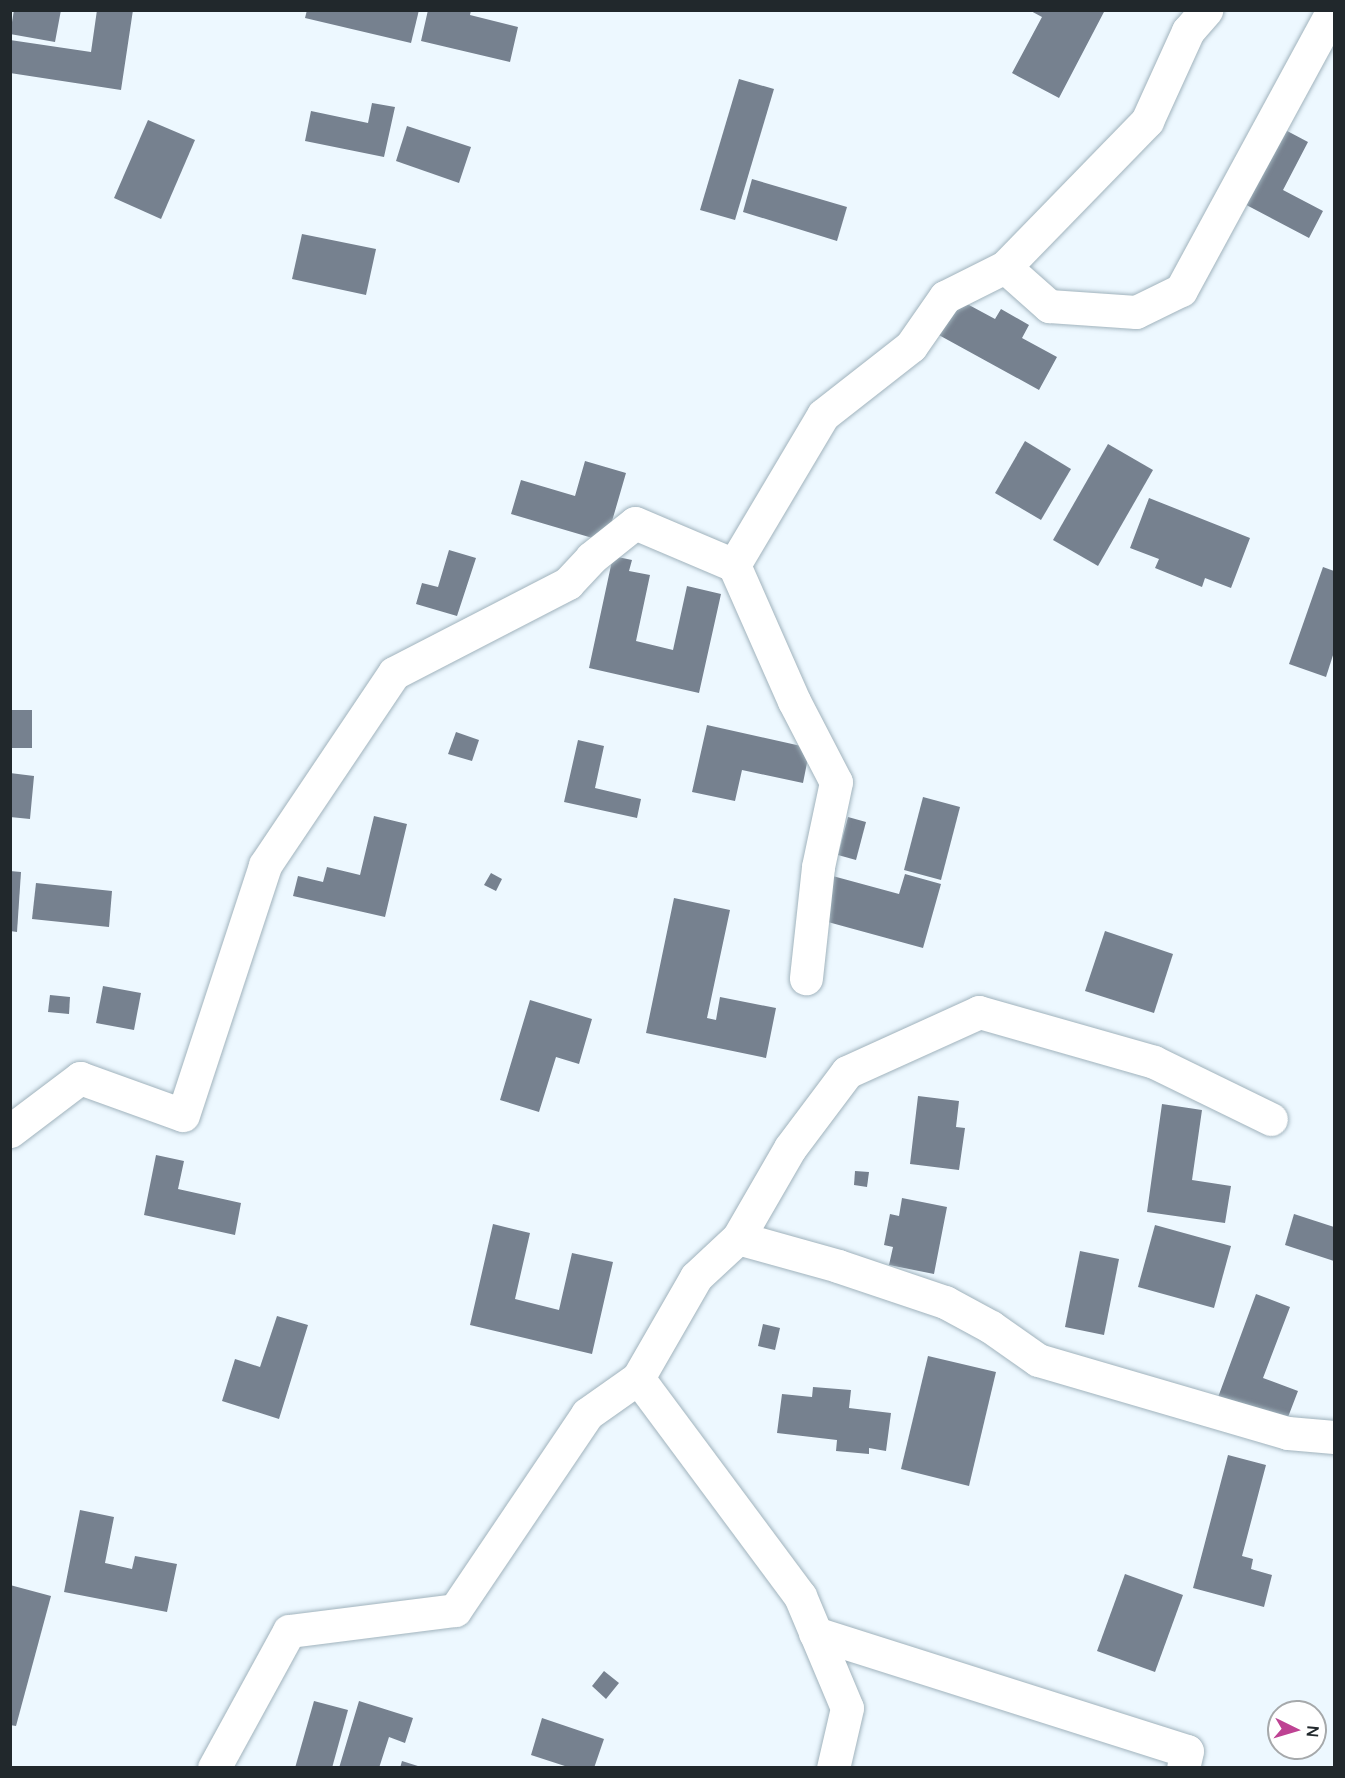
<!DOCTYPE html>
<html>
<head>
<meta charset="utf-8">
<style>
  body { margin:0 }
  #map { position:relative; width:1345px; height:1778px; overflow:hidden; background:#edf8ff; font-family:Manrope,sans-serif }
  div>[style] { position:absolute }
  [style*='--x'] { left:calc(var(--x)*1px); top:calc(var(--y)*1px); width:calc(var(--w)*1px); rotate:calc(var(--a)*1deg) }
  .building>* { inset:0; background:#76818f }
  .roads { filter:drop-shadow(0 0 2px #a1b3bd) drop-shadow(0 0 2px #a1b3bd) }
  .street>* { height:33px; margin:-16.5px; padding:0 16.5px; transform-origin:16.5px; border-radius:16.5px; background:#fff }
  span { translate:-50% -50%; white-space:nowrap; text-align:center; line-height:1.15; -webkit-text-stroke:5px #fff; paint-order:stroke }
  .frame { position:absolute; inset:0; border:12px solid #21282c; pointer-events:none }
  .north { position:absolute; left:1267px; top:1700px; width:60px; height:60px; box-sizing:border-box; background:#fff; border:2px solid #a6a9ab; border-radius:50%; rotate:95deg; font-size:16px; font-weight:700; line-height:24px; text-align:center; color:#21282c }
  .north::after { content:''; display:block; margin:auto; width:21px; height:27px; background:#be4293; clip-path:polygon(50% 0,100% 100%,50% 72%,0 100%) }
</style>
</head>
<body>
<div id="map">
  <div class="building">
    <i style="clip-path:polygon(14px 10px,61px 10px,55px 42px,10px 34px)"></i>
    <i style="clip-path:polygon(97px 10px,133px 10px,121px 90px,10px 73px,10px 40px,91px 52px)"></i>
    <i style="clip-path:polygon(307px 10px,419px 10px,411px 43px,305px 18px)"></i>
    <i style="clip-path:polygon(428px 10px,471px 10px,470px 15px,518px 27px,510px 62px,421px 41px)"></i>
    <i style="clip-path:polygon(1029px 10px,1105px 10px,1059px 98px,1012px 73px,1042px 17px)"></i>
    <i style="clip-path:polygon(739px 79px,774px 89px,735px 220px,700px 210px)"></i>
    <i style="clip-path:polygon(372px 103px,395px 107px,384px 157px,305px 141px,311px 111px,368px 123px)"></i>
    <i style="clip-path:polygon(148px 120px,195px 140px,161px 219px,114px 198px)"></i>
    <i style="clip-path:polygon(1274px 124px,1308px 142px,1283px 190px,1323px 211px,1309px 238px,1235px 199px)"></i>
    <i style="clip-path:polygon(407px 126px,471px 147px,459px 183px,396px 161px)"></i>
    <i style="clip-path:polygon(752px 179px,847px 207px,837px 241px,743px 212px)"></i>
    <i style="clip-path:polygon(302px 234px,376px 249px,366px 295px,292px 279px)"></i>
    <i style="clip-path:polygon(956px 298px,995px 319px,1001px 309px,1029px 325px,1022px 338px,1057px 357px,1039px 390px,937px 334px)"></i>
    <i style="clip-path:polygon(1025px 441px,1071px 469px,1041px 520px,995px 493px)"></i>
    <i style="clip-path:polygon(1108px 444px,1153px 470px,1098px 566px,1053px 540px)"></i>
    <i style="clip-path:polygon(585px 461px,626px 473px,606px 542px,511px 514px,521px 480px,575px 496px)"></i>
    <i style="clip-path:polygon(1149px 498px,1250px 538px,1231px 588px,1205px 578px,1202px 587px,1155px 568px,1159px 559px,1130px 548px)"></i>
    <i style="clip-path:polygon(449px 550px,476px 558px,457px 616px,416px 604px,422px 583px,438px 587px)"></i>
    <i style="clip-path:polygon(613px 556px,632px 560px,629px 571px,650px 575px,636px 641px,673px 650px,687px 586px,721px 594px,699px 693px,589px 668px)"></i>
    <i style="clip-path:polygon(1323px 567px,1334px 571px,1334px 652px,1326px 677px,1289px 664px)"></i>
    <i style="clip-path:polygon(10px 710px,32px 710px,32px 748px,10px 748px)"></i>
    <i style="clip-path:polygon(707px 725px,810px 748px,803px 783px,742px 770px,735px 801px,692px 792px)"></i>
    <i style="clip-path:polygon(456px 732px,479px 740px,472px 761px,448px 754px)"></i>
    <i style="clip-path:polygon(578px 740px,604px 746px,595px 788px,641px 799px,637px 818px,564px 802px)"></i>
    <i style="clip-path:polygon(10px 773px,34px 776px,30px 819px,10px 817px)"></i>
    <i style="clip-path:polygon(923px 797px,960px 807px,941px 880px,904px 870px)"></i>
    <i style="clip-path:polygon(374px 816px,407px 824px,385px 917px,293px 896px,298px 876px,323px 882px,327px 867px,360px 875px)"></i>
    <i style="clip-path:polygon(848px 817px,866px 822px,856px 860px,838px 855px)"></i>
    <i style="clip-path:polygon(10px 871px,21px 872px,17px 932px,10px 931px)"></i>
    <i style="clip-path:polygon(491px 873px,502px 879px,496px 891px,484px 885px)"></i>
    <i style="clip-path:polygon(905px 874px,941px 884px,923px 948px,817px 919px,829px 875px,899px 894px)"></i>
    <i style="clip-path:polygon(36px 883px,112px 891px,109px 927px,32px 919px)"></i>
    <i style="clip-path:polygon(674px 898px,730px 910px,707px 1018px,716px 1020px,720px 997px,776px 1008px,766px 1058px,646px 1033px)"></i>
    <i style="clip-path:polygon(1105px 931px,1173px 954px,1154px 1013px,1085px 991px)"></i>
    <i style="clip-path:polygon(103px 986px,141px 993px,134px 1030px,96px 1023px)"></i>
    <i style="clip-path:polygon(50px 995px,70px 997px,69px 1014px,48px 1012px)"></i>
    <i style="clip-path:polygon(530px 1000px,592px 1019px,579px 1064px,556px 1057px,539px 1112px,500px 1100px)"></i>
    <i style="clip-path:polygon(918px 1096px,959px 1101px,956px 1127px,965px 1128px,959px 1170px,910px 1164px)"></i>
    <i style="clip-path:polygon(1162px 1104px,1202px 1110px,1192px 1180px,1231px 1186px,1225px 1223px,1147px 1212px)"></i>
    <i style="clip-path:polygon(156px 1155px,184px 1161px,178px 1189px,241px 1203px,235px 1235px,144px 1215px)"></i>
    <i style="clip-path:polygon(855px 1171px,869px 1172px,867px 1187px,854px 1185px)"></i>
    <i style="clip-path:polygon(902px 1198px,947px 1207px,934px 1274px,889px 1265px,893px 1247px,884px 1245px,890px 1214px,899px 1216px)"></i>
    <i style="clip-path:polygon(1294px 1214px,1334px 1227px,1334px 1261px,1285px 1245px)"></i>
    <i style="clip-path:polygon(493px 1224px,530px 1233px,515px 1299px,559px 1310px,572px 1253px,613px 1262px,592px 1354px,470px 1325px)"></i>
    <i style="clip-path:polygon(1155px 1225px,1231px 1246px,1214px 1308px,1138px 1287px)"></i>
    <i style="clip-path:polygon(1080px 1251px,1119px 1259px,1104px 1335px,1065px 1327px)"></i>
    <i style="clip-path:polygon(1256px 1294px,1290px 1307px,1263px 1378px,1298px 1391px,1285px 1425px,1217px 1400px)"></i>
    <i style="clip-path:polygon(277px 1316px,308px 1325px,279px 1419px,222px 1401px,235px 1359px,260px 1367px)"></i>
    <i style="clip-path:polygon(763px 1324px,780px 1328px,775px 1350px,758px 1346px)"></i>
    <i style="clip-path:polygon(928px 1356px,996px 1372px,969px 1486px,901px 1469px)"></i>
    <i style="clip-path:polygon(813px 1387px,851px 1390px,849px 1408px,891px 1413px,886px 1451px,869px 1448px,869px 1454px,836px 1451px,837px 1440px,777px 1433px,782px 1394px,812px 1397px)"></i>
    <i style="clip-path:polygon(1228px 1455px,1266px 1465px,1242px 1556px,1253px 1559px,1251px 1569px,1272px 1575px,1264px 1607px,1193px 1588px)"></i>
    <i style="clip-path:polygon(80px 1510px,114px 1517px,105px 1563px,132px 1569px,135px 1556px,177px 1564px,167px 1612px,64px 1592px)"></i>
    <i style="clip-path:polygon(1125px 1574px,1183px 1595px,1155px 1672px,1097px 1651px)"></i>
    <i style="clip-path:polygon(10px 1585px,51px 1596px,16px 1726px,10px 1725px)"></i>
    <i style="clip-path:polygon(604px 1671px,619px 1683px,606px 1699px,592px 1686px)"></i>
    <i style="clip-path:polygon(314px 1701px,348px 1710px,332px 1768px,295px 1768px)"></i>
    <i style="clip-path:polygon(359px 1701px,413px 1718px,405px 1743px,389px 1737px,379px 1768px,339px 1768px)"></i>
    <i style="clip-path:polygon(542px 1718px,604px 1739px,594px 1768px,571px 1768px,531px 1755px)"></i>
    <i style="clip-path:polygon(402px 1761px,421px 1767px,421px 1768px,400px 1768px)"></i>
  </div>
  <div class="roads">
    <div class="street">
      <i style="--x:1005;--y:267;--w:59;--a:41.6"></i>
      <i style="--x:1049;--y:306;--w:87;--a:3.9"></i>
      <i style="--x:1136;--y:312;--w:50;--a:-26.1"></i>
      <i style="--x:1181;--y:290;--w:319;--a:-61.5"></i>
      <i style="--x:734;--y:565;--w:174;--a:-59.3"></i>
      <i style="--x:823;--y:415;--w:112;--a:-38.1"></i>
      <i style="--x:911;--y:346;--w:60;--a:-55.2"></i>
      <i style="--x:945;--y:297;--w:67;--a:-26.6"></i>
      <i style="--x:1005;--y:267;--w:204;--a:-45.8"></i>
      <i style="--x:1147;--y:121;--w:99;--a:-65.5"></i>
      <i style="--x:1188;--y:31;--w:28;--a:-49"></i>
      <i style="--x:10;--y:1131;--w:88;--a:-37.1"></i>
      <i style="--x:80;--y:1078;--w:109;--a:19.8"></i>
      <i style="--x:183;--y:1115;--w:263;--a:-71.8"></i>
      <i style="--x:265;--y:865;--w:231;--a:-56.1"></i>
      <i style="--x:394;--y:673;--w:196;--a:-27.3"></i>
      <i style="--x:568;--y:583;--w:34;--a:-47"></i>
      <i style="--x:591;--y:558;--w:56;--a:-38.5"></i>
      <i style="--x:635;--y:523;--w:108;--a:23"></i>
      <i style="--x:734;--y:565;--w:149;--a:66.2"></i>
      <i style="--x:794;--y:701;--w:91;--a:62.6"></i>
      <i style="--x:836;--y:782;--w:87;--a:102"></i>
      <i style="--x:818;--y:867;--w:112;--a:96.2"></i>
      <i style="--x:738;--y:1238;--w:104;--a:15.6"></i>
      <i style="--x:838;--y:1266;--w:113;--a:18.6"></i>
      <i style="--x:945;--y:1302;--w:52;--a:28.5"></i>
      <i style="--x:991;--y:1327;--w:57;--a:35.1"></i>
      <i style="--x:1038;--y:1360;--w:260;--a:16.3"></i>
      <i style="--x:1288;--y:1433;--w:46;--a:5"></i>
      <i style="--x:638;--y:1378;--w:272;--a:53.4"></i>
      <i style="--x:800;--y:1596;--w:121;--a:67.2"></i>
      <i style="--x:847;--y:1708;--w:62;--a:103.1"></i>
      <i style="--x:815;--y:1633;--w:390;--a:17.6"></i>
      <i style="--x:1187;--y:1751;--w:17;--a:103"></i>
      <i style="--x:214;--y:1768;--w:156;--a:-61.3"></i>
      <i style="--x:289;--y:1631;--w:167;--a:-7.2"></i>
      <i style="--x:455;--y:1610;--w:236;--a:-56"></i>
      <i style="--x:587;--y:1414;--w:62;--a:-35.2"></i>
      <i style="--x:638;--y:1378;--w:116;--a:-60.1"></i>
      <i style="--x:696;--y:1277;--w:57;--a:-42.9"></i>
      <i style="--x:738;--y:1238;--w:104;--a:-60"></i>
      <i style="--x:790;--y:1148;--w:95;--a:-53.1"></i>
      <i style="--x:847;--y:1072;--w:145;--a:-24.4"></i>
      <i style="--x:979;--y:1012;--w:182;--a:15.9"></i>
      <i style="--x:1154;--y:1062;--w:130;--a:26"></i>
    </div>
  </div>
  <div class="frame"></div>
  <div class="north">N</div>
</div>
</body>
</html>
